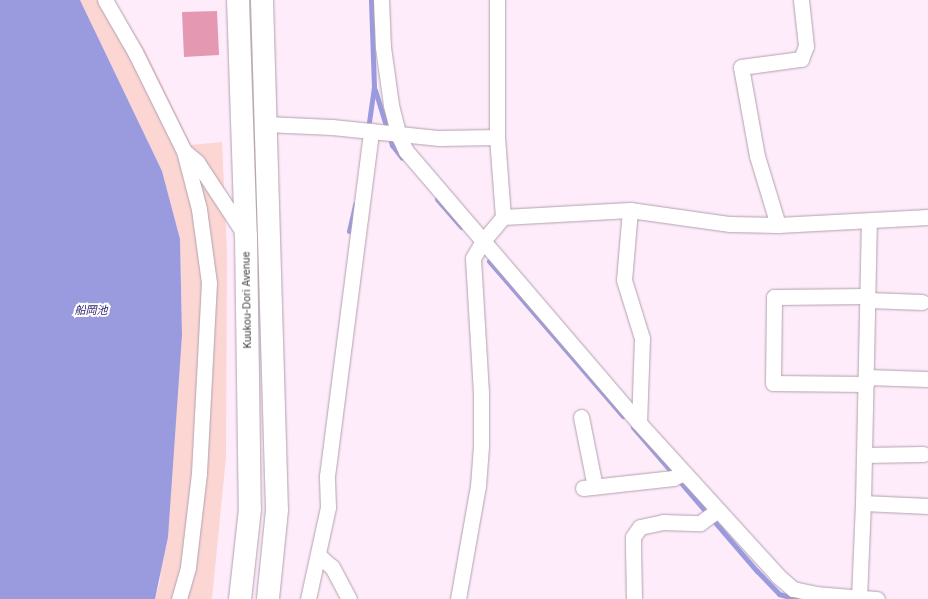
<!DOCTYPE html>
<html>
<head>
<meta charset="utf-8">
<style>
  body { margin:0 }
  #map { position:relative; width:928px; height:599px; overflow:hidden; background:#feecfa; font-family:Inter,"Noto Sans JP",sans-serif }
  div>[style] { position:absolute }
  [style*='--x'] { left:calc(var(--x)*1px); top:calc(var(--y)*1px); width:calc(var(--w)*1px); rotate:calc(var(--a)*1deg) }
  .green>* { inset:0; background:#fcd6d3 }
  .water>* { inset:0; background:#9a9bdf }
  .stream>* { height:5px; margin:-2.5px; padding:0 2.5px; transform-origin:2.5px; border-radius:2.5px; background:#9a9bdf }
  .building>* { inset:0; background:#e598b1 }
  .roads { filter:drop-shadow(0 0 1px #b1a1ae) drop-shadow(0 0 1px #b1a1ae) }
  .street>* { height:15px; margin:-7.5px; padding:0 7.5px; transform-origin:7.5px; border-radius:7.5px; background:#fff }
  .highway>* { height:22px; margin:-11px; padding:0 11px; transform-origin:11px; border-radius:11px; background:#fff }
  span { translate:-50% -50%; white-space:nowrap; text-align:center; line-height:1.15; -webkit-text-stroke:4px #fff; paint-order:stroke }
  .street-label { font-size:10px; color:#3b3439 }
  .water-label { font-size:11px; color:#2e2371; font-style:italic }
</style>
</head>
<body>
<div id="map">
  <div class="green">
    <i style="clip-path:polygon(80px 0,113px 0,146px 52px,191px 145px,222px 142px,227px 252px,226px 457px,212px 599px,155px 599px,160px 581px,182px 335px,180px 239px,162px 171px)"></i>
  </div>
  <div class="water">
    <i style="clip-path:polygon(0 0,80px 0,162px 171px,180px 239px,182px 335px,168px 537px,155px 599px,0 599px)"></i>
  </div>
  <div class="stream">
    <i style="--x:375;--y:90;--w:58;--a:72.8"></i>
    <i style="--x:392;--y:145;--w:16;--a:52"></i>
    <i style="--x:368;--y:129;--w:42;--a:-81.9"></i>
    <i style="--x:374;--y:87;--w:87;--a:-92"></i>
    <i style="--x:437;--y:199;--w:37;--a:49"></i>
    <i style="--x:349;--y:231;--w:28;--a:-77"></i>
    <i style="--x:489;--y:261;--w:205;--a:49.2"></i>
    <i style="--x:633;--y:427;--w:190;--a:49.3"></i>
    <i style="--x:757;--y:571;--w:32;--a:46"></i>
    <i style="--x:779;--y:594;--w:18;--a:16"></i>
  </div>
  <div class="building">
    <i style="clip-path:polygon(217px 11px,219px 55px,184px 57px,182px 12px)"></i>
  </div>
  <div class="roads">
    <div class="street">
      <i style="--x:105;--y:0;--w:60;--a:60"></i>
      <i style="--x:135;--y:52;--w:110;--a:63.7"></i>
      <i style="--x:184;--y:151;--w:17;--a:40"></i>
      <i style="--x:197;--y:162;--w:87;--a:56.7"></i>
      <i style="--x:381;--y:0;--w:47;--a:87.6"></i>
      <i style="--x:383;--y:47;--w:59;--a:82.1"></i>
      <i style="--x:391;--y:105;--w:30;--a:76"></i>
      <i style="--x:398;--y:134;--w:19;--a:65"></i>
      <i style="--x:406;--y:151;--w:358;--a:49.4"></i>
      <i style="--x:639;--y:423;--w:207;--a:47.7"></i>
      <i style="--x:778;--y:576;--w:20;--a:41"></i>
      <i style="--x:793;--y:589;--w:24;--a:12"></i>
      <i style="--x:816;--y:594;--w:61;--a:4.7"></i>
      <i style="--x:265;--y:124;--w:67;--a:2.6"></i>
      <i style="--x:332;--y:127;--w:108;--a:5.9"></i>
      <i style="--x:439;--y:138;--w:58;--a:-1"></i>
      <i style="--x:630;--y:210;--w:70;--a:94.9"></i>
      <i style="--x:624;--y:280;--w:61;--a:72.8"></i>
      <i style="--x:642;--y:338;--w:85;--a:92"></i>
      <i style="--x:503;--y:217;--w:127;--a:-3.2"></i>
      <i style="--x:630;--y:210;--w:101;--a:8"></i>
      <i style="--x:730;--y:224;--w:48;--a:1.2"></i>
      <i style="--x:778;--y:225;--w:150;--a:-3.1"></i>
      <i style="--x:778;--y:225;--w:72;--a:-106.9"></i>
      <i style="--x:757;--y:156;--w:90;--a:-100.2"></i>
      <i style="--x:741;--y:67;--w:61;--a:-7.6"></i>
      <i style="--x:801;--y:59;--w:14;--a:-69"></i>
      <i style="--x:806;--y:46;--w:46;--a:-96.2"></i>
      <i style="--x:868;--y:300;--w:54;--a:2.1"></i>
      <i style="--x:866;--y:377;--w:61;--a:1.9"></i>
      <i style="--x:866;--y:384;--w:93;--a:-179.4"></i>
      <i style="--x:773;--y:383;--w:86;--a:-89.3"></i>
      <i style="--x:774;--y:297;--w:93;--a:-0.6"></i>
      <i style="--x:581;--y:417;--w:71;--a:78.7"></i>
      <i style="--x:864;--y:455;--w:59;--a:-1"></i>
      <i style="--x:583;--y:488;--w:91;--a:-6.3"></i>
      <i style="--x:673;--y:478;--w:12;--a:-24"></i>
      <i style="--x:863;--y:503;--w:65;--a:2.6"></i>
      <i style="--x:318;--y:555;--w:18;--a:41"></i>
      <i style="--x:332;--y:567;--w:36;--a:62"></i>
      <i style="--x:859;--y:598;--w:95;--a:-87.6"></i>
      <i style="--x:863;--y:503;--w:282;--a:-88.8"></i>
      <i style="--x:179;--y:599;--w:33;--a:-74"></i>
      <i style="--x:188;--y:567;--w:95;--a:-83.3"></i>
      <i style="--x:199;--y:473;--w:190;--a:-87"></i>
      <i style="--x:209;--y:283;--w:75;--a:-97.7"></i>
      <i style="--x:199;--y:209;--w:60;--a:-104.5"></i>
      <i style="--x:308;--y:599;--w:94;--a:-77.7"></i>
      <i style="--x:328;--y:507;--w:31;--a:-92"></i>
      <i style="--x:327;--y:476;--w:348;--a:-82.7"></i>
      <i style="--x:458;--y:599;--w:115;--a:-80"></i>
      <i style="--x:478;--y:486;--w:40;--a:-85.7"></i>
      <i style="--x:481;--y:446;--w:53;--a:-90"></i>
      <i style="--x:481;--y:393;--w:135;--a:-93.4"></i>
      <i style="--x:473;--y:258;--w:20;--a:-60"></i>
      <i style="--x:483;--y:241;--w:31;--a:-50"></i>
      <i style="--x:503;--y:217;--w:80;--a:-94.3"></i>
      <i style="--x:497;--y:137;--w:137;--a:-90"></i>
      <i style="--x:634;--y:599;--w:52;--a:-91.1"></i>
      <i style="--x:633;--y:547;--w:10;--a:-90"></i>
      <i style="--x:633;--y:537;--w:12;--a:-55"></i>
      <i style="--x:640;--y:527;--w:24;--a:-12"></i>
      <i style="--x:663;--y:522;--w:37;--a:2"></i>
      <i style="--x:700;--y:523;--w:22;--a:-36"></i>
    </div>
    <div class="highway">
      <i style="--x:238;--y:0;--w:236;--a:88.1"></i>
      <i style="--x:246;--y:236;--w:273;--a:89.2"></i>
      <i style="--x:250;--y:509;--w:91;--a:96.3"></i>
      <i style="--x:262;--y:0;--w:510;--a:88.32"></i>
      <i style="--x:277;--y:510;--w:89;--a:95.8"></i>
    </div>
  </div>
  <div class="street-label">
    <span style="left:247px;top:300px;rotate:-91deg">Kuukou-Dori Avenue</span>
  </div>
  <div class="water-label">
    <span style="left:91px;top:310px">船岡池</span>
  </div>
</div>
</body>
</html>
